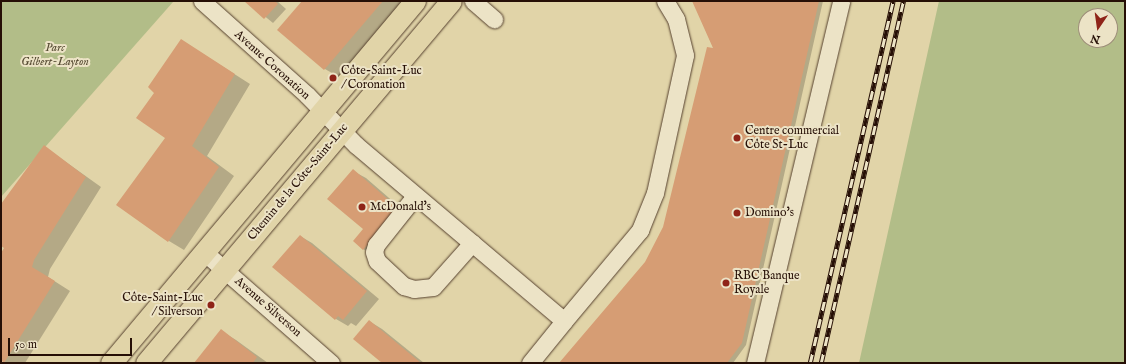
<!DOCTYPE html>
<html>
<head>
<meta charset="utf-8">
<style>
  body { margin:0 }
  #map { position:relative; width:1126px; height:364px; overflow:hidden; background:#e1d4a8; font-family:"IM FELL English",serif }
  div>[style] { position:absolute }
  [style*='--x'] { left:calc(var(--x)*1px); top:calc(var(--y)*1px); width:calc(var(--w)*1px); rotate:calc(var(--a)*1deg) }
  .green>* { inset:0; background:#b2bd88 }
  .shadow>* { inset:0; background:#0003 }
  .building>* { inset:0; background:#d69d74 }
  .roads { filter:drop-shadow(0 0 1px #55402e) drop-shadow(0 0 1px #55402e) }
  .minor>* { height:17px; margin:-8.5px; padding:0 8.5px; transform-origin:8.5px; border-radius:8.5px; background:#ece3c6 }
  .major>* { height:21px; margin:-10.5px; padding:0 10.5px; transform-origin:10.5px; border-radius:10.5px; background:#e1d4a8 }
  .rail>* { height:4.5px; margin-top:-2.25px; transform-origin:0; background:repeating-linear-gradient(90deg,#ece3c6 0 9px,#260f06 0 18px); box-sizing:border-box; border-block:1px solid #260f06 }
  .dots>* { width:11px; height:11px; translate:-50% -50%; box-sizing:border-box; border:2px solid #ece3c6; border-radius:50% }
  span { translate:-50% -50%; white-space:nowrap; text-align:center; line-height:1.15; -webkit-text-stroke:4px #ece3c6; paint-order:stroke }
  .park-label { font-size:12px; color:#574c34; font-style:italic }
  .street-label { font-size:12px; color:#260f06 }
  .poi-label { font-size:12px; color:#260f06 }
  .left { translate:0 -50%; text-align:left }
  .right { translate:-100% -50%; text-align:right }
  .frame { position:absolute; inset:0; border:2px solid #260f06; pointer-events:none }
  .north { position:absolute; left:1078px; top:8px; width:40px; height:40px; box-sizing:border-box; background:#ece3c6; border:1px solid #9d8e79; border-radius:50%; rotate:193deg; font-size:11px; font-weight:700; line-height:16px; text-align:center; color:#260f06 }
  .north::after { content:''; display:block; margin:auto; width:14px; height:18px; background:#8f2418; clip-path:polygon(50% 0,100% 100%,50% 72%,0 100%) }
  .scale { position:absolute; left:8px; top:338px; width:124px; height:18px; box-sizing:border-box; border:2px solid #260f06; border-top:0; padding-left:5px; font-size:12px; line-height:14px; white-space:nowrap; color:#260f06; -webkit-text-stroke:3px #ece3c6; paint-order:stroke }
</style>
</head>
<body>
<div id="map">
  <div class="green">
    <i style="clip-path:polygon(1px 1px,173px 2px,1px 197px)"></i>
    <i style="clip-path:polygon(evenodd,939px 1px,1125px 1px,1125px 363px,859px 363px,939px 1px,1086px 16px,1110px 16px,1110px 40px,1086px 40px,1086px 16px)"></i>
  </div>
  <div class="shadow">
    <i style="clip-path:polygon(246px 1px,277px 1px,286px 9px,273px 23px)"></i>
    <i style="clip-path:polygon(303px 1px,412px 1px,344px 80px,325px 69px)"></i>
    <i style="clip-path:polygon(693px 1px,823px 1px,746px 345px,733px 363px,561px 363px,646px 263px,664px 227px,714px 49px)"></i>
    <i style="clip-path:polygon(181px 40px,250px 84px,207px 156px,234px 176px,184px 250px,169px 241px,167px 138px,156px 92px)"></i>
    <i style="clip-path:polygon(45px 147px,101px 187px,50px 269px,48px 277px,70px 291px,25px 363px,7px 363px,1px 359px,1px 255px,6px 248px,1px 245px,1px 206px)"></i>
    <i style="clip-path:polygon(353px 171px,366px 178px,411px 217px,376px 256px,363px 249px,365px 229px)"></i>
    <i style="clip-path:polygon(300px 236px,312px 243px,379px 299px,356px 326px,351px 323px,348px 326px,336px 319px,274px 267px)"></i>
    <i style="clip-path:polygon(369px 321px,382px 329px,424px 363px,383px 363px)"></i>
    <i style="clip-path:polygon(221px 331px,236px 340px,268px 363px,196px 363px)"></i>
  </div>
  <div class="building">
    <i style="clip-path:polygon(244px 1px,275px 1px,278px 4px,264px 19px)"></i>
    <i style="clip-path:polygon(302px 1px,383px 1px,324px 70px,277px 30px)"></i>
    <i style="clip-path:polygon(692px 1px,819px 1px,742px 343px,727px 363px,559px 363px,645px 262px,663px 227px,707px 47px,713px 48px)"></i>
    <i style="clip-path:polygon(181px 39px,235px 74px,192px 146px,219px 167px,168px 242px,116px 205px,165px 138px,136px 118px,154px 93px,148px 87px)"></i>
    <i style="clip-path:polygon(44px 145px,86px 177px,34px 260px,32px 267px,55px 281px,4px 363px,1px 360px,1px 253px,4px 248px,1px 246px,1px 204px)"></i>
    <i style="clip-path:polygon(353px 169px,399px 209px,363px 250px,353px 241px,363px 229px,327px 199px)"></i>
    <i style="clip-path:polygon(300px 235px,367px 291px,343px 320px,338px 316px,335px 320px,272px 267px)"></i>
    <i style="clip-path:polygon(369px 320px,421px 363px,382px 363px,353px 339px)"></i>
    <i style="clip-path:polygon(221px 329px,257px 357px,253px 363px,194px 363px)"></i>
  </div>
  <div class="roads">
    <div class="minor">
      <i style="--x:202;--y:1;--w:141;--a:41.8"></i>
      <i style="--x:307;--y:95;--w:70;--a:45.6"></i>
      <i style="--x:356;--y:145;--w:272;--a:40.2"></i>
      <i style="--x:564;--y:321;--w:119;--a:-50.1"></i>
      <i style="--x:640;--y:230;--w:40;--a:-68"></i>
      <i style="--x:655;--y:193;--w:141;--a:-77.7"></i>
      <i style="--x:685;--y:55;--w:37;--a:-104"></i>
      <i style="--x:676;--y:19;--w:21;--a:-121"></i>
      <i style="--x:473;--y:1;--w:28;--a:41"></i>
      <i style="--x:415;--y:196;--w:63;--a:128.5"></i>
      <i style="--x:376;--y:245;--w:7;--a:106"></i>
      <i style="--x:374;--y:252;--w:9;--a:72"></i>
      <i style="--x:377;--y:261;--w:37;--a:43"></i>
      <i style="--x:404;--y:286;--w:10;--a:17"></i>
      <i style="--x:414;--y:289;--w:19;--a:-6"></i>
      <i style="--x:433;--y:287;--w:59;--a:-48.4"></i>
      <i style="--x:204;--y:252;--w:169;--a:41.2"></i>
      <i style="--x:530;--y:363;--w:54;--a:-51"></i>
      <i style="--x:755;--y:363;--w:372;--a:-76.6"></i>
    </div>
    <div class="major">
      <i style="--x:111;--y:363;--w:473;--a:-50"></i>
      <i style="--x:146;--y:363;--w:473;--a:-49.9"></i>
    </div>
  </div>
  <div class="rail">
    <i style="--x:810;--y:363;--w:371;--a:-77.1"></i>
    <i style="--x:821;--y:363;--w:371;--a:-77.2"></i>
  </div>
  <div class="dots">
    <i style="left:333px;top:78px;background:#8f2418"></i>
    <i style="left:737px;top:138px;background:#8f2418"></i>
    <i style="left:362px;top:207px;background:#8f2418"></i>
    <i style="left:737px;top:213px;background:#8f2418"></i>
    <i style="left:726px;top:283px;background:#8f2418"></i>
    <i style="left:211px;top:305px;background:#8f2418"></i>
  </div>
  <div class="park-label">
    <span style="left:55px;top:55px">Parc<br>Gilbert-Layton</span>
  </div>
  <div class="street-label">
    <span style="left:272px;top:65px;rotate:42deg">Avenue Coronation</span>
    <span style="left:298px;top:182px;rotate:-50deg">Chemin de la Côte-Saint-Luc</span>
    <span style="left:268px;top:307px;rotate:41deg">Avenue Silverson</span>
  </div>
  <div class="poi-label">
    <span class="left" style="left:341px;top:78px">Côte-Saint-Luc<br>/ Coronation</span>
    <span class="left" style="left:745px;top:138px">Centre commercial<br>Côte St-Luc</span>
    <span class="left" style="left:370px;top:207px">McDonald's</span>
    <span class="left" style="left:745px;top:213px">Domino's</span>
    <span class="left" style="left:734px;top:283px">RBC Banque<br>Royale</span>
    <span class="right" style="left:203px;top:305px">Côte-Saint-Luc<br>/ Silverson</span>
  </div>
  <div class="frame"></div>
  <div class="north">N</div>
  <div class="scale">50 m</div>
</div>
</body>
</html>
